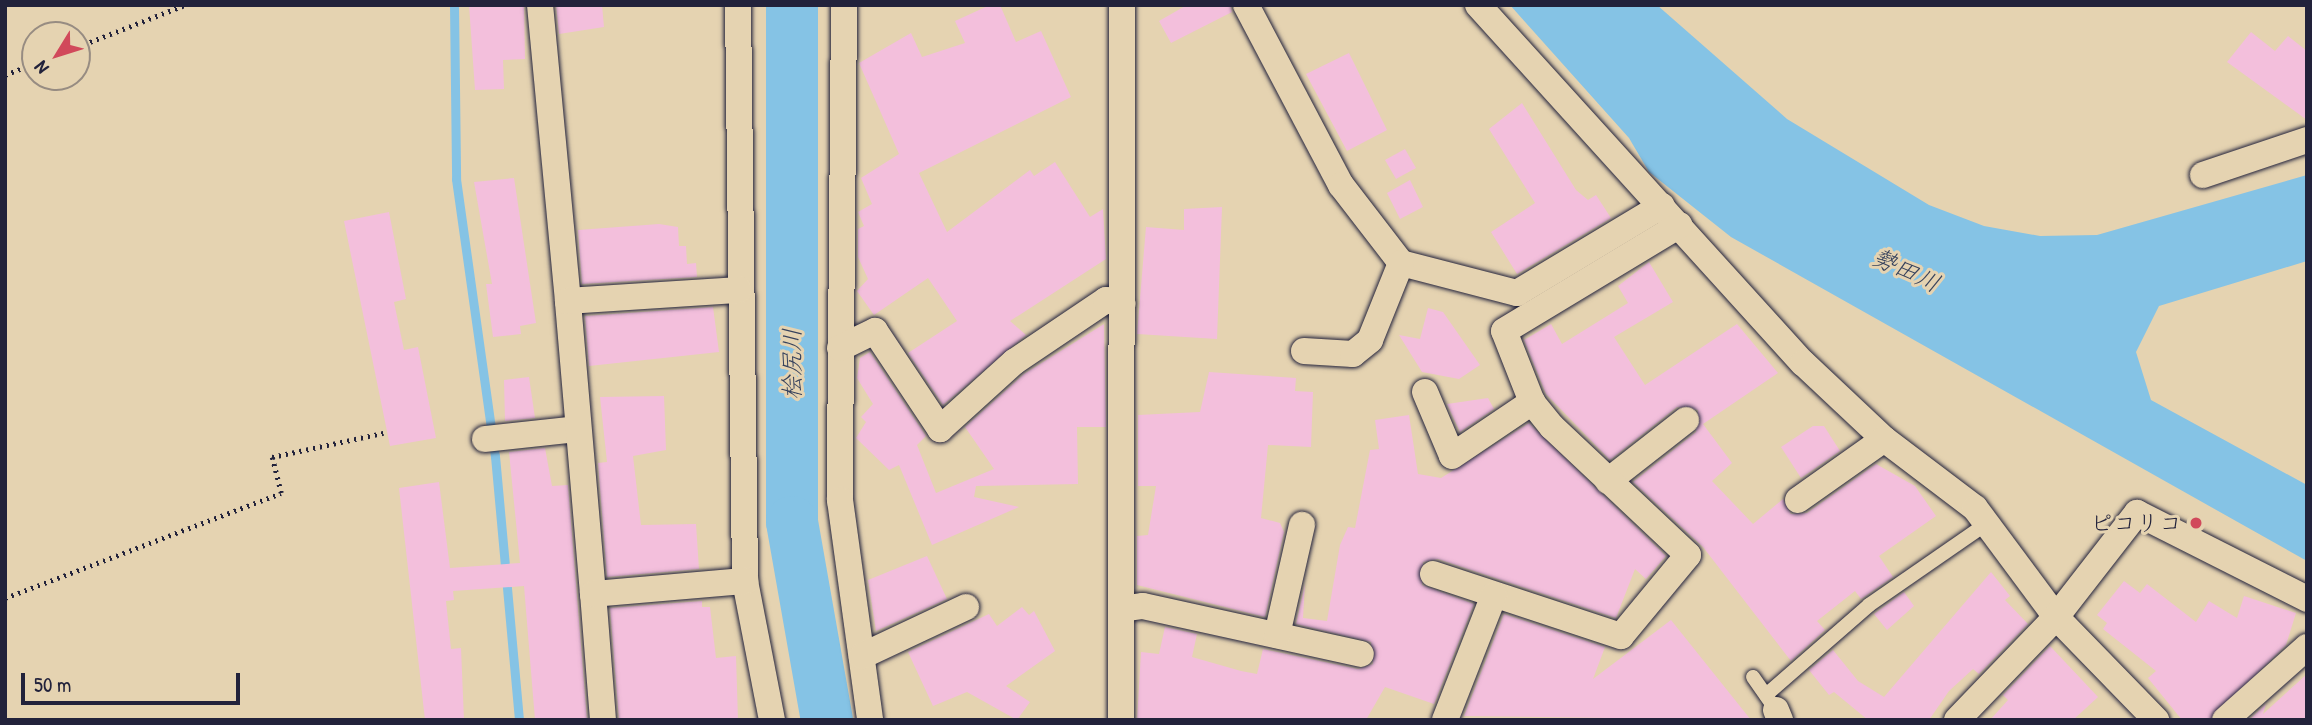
<!DOCTYPE html>
<html>
<head>
<meta charset="utf-8">
<style>
  body { margin:0 }
  #map { position:relative; width:2312px; height:725px; overflow:hidden; background:#e5d3b1; font-family:"Patrick Hand","Klee One",sans-serif }
  div>[style] { position:absolute }
  [style*='--x'] { left:calc(var(--x)*1px); top:calc(var(--y)*1px); width:calc(var(--w)*1px); rotate:calc(var(--a)*1deg) }
  .water>* { inset:0; background:#85c3e5 }
  .stream>* { height:9px; margin:-4.5px; padding:0 4.5px; transform-origin:4.5px; border-radius:4.5px; background:#85c3e5 }
  .river>* { height:52px; margin:-26px; padding:0 26px; transform-origin:26px; border-radius:26px; background:#85c3e5 }
  .building>* { inset:0; background:#f3bfdc }
  .path>* { height:4.5px; margin-top:-2.25px; transform-origin:0; background:repeating-linear-gradient(90deg,#22223b 0 2px,transparent 0 7px) }
  .roads { filter:drop-shadow(0 0 2px #22223b) drop-shadow(0 0 2px #22223b) }
  .service>* { height:14px; margin:-7px; padding:0 7px; transform-origin:7px; border-radius:7px; background:#e5d3b1 }
  .minor>* { height:26px; margin:-13px; padding:0 13px; transform-origin:13px; border-radius:13px; background:#e5d3b1 }
  .dots>* { width:19px; height:19px; translate:-50% -50%; box-sizing:border-box; border:4px solid #e5d3b1; border-radius:50% }
  span { translate:-50% -50%; white-space:nowrap; text-align:center; line-height:1.15; -webkit-text-stroke:6px #e5d3b1; paint-order:stroke }
  .poi-label { font-size:23px; color:#22223b }
  .right { translate:-100% -50%; text-align:right }
  .water-label { font-size:24px; color:#36425d; font-style:italic }
  .frame { position:absolute; inset:0; border:7px solid #22223b; pointer-events:none }
  .north { position:absolute; left:21px; top:21px; width:70px; height:70px; box-sizing:border-box; background:#e5d3b1; border:2px solid #978c82; border-radius:50%; rotate:232deg; font-size:19px; font-weight:700; line-height:28px; text-align:center; color:#22223b }
  .north::after { content:''; display:block; margin:auto; width:24px; height:32px; background:#d1495b; clip-path:polygon(50% 0,100% 100%,50% 72%,0 100%) }
  .scale { position:absolute; left:21px; top:673px; width:219px; height:32px; box-sizing:border-box; border:4px solid #22223b; border-top:0; padding-left:9px; font-size:21px; line-height:24px; white-space:nowrap; color:#22223b; -webkit-text-stroke:5px #e5d3b1; paint-order:stroke }
</style>
</head>
<body>
<div id="map">
  <div class="water">
    <i style="clip-path:polygon(1510px 5px,1657px 5px,1787px 119px,1929px 205px,1984px 226px,2040px 236px,2097px 235px,2307px 175px,2307px 261px,2159px 306px,2136px 352px,2151px 400px,2307px 485px,2307px 561px,1731px 237px,1649px 172px,1629px 138px)"></i>
  </div>
  <div class="stream">
    <i style="--x:454;--y:5;--w:174;--a:89.3"></i>
    <i style="--x:456;--y:179;--w:280;--a:82"></i>
    <i style="--x:495;--y:456;--w:265;--a:84.8"></i>
  </div>
  <div class="river">
    <i style="--x:792;--y:5;--w:517;--a:90"></i>
    <i style="--x:792;--y:522;--w:201;--a:80"></i>
  </div>
  <div class="building">
    <i style="clip-path:polygon(469px 5px,524px 5px,525px 59px,503px 60px,504px 89px,475px 90px)"></i>
    <i style="clip-path:polygon(556px 5px,602px 5px,604px 27px,559px 34px)"></i>
    <i style="clip-path:polygon(990px 5px,1000px 5px,1016px 42px,1041px 31px,1071px 97px,919px 173px,947px 232px,1030px 170px,1034px 176px,1055px 162px,1090px 217px,1103px 209px,1106px 259px,1010px 321px,1026px 335px,943px 405px,908px 353px,957px 321px,928px 278px,874px 315px,857px 291px,868px 279px,858px 257px,858px 229px,864px 226px,858px 212px,872px 204px,861px 178px,899px 154px,859px 63px,911px 33px,922px 57px,965px 43px,955px 21px)"></i>
    <i style="clip-path:polygon(1187px 5px,1230px 5px,1232px 12px,1171px 43px,1159px 21px)"></i>
    <i style="clip-path:polygon(2251px 32px,2275px 51px,2288px 36px,2307px 51px,2307px 120px,2227px 62px)"></i>
    <i style="clip-path:polygon(1349px 53px,1387px 130px,1347px 151px,1306px 74px)"></i>
    <i style="clip-path:polygon(1522px 103px,1576px 190px,1588px 200px,1596px 195px,1611px 218px,1517px 274px,1491px 232px,1535px 203px,1489px 129px)"></i>
    <i style="clip-path:polygon(1405px 149px,1416px 168px,1396px 179px,1385px 160px)"></i>
    <i style="clip-path:polygon(514px 178px,536px 323px,520px 326px,521px 334px,493px 337px,486px 284px,492px 284px,474px 182px)"></i>
    <i style="clip-path:polygon(1410px 180px,1423px 207px,1400px 219px,1387px 193px)"></i>
    <i style="clip-path:polygon(1222px 207px,1217px 339px,1137px 334px,1146px 227px,1184px 230px,1184px 209px)"></i>
    <i style="clip-path:polygon(389px 212px,406px 299px,394px 302px,404px 350px,418px 347px,436px 438px,390px 446px,344px 221px)"></i>
    <i style="clip-path:polygon(659px 224px,678px 227px,679px 246px,686px 246px,687px 264px,696px 263px,697px 277px,582px 284px,578px 230px)"></i>
    <i style="clip-path:polygon(1649px 262px,1673px 302px,1614px 337px,1645px 385px,1737px 324px,1778px 373px,1703px 424px,1732px 463px,1712px 481px,1753px 524px,1783px 499px,1791px 514px,1807px 513px,1876px 464px,1915px 486px,1936px 516px,1879px 556px,1893px 577px,1861px 599px,1855px 591px,1817px 621px,1825px 630px,1791px 661px,1703px 547px,1633px 482px,1696px 432px,1698px 410px,1677px 407px,1610px 460px,1546px 394px,1524px 340px,1551px 324px,1562px 344px,1628px 303px,1618px 286px)"></i>
    <i style="clip-path:polygon(713px 307px,719px 352px,589px 366px,585px 316px)"></i>
    <i style="clip-path:polygon(1428px 308px,1443px 312px,1480px 365px,1459px 379px,1422px 372px,1399px 335px,1420px 339px)"></i>
    <i style="clip-path:polygon(1104px 324px,1106px 427px,1077px 427px,1078px 484px,976px 486px,974px 497px,1019px 507px,932px 545px,899px 465px,889px 470px,856px 438px,866px 422px,861px 417px,873px 404px,857px 378px,860px 358px,870px 352px,926px 436px,917px 445px,936px 493px,994px 469px,965px 427px,1024px 374px)"></i>
    <i style="clip-path:polygon(1209px 372px,1296px 378px,1295px 391px,1313px 392px,1311px 447px,1268px 445px,1261px 518px,1280px 523px,1284px 532px,1265px 617px,1137px 585px,1137px 536px,1148px 535px,1156px 486px,1138px 486px,1138px 415px,1200px 412px)"></i>
    <i style="clip-path:polygon(529px 377px,535px 418px,505px 421px,504px 380px)"></i>
    <i style="clip-path:polygon(664px 396px,666px 450px,633px 456px,641px 525px,696px 524px,699px 569px,607px 577px,598px 463px,607px 462px,600px 397px)"></i>
    <i style="clip-path:polygon(1488px 398px,1494px 409px,1460px 432px,1447px 404px)"></i>
    <i style="clip-path:polygon(1409px 415px,1418px 474px,1441px 478px,1529px 423px,1666px 556px,1646px 579px,1635px 569px,1616px 618px,1438px 559px,1423px 562px,1422px 585px,1474px 604px,1434px 704px,1385px 687px,1366px 720px,1137px 720px,1141px 652px,1159px 654px,1165px 627px,1197px 634px,1192px 657px,1241px 671px,1257px 674px,1263px 649px,1358px 669px,1373px 664px,1371px 642px,1296px 624px,1305px 584px,1303px 618px,1327px 621px,1340px 545px,1348px 527px,1355px 528px,1370px 450px,1379px 449px,1375px 420px)"></i>
    <i style="clip-path:polygon(1813px 426px,1824px 426px,1840px 451px,1801px 478px,1781px 447px)"></i>
    <i style="clip-path:polygon(545px 448px,552px 486px,568px 485px,587px 720px,535px 720px,524px 586px,453px 591px,454px 600px,446px 601px,451px 649px,461px 648px,464px 720px,425px 720px,399px 488px,439px 482px,450px 568px,520px 563px,509px 452px)"></i>
    <i style="clip-path:polygon(927px 556px,947px 599px,876px 631px,868px 580px)"></i>
    <i style="clip-path:polygon(1991px 572px,2010px 596px,2005px 600px,2028px 624px,1979px 674px,1973px 669px,1949px 691px,1929px 720px,1868px 720px,1834px 692px,1829px 695px,1809px 670px,1833px 650px,1858px 681px,1884px 697px)"></i>
    <i style="clip-path:polygon(2124px 581px,2140px 593px,2147px 584px,2196px 622px,2209px 601px,2237px 618px,2244px 596px,2296px 613px,2286px 645px,2210px 720px,2182px 720px,2148px 678px,2156px 671px,2103px 629px,2107px 623px,2097px 615px)"></i>
    <i style="clip-path:polygon(1904px 592px,1914px 606px,1887px 630px,1874px 614px)"></i>
    <i style="clip-path:polygon(702px 601px,702px 607px,710px 607px,716px 658px,736px 656px,738px 720px,619px 720px,610px 608px)"></i>
    <i style="clip-path:polygon(1022px 607px,1029px 615px,1034px 611px,1055px 651px,1006px 686px,1030px 702px,1017px 720px,967px 692px,933px 706px,908px 652px,989px 614px,997px 626px)"></i>
    <i style="clip-path:polygon(1504px 614px,1605px 647px,1593px 679px,1671px 620px,1751px 720px,1464px 716px)"></i>
    <i style="clip-path:polygon(2050px 646px,2098px 697px,2073px 720px,1990px 720px,2008px 700px,2003px 695px)"></i>
    <i style="clip-path:polygon(2307px 674px,2307px 720px,2249px 720px,2266px 704px,2263px 714px)"></i>
  </div>
  <div class="path">
    <i style="--x:77;--y:47;--w:116;--a:-21.3"></i>
    <i style="--x:5;--y:75;--w:32;--a:-22"></i>
    <i style="--x:5;--y:598;--w:295;--a:-20.8"></i>
    <i style="--x:281;--y:493;--w:37;--a:-104"></i>
    <i style="--x:272;--y:457;--w:114;--a:-12.2"></i>
  </div>
  <div class="roads">
    <div class="service">
      <i style="--x:1753;--y:677;--w:32;--a:55"></i>
      <i style="--x:1766;--y:695;--w:137;--a:-41.1"></i>
      <i style="--x:1869;--y:605;--w:142;--a:-34.7"></i>
    </div>
    <div class="minor">
      <i style="--x:540;--y:5;--w:297;--a:84.6"></i>
      <i style="--x:738;--y:5;--w:576;--a:89.3"></i>
      <i style="--x:745;--y:581;--w:142;--a:79"></i>
      <i style="--x:844;--y:5;--w:495;--a:90.5"></i>
      <i style="--x:840;--y:500;--w:222;--a:82.2"></i>
      <i style="--x:1246;--y:5;--w:204;--a:62.2"></i>
      <i style="--x:1341;--y:185;--w:98;--a:52.4"></i>
      <i style="--x:1401;--y:263;--w:120;--a:14.5"></i>
      <i style="--x:1517;--y:293;--w:169;--a:-31"></i>
      <i style="--x:1478;--y:5;--w:484;--a:47.8"></i>
      <i style="--x:1803;--y:363;--w:111;--a:43.2"></i>
      <i style="--x:1884;--y:439;--w:114;--a:37.2"></i>
      <i style="--x:1975;--y:508;--w:136;--a:53.4"></i>
      <i style="--x:2056;--y:617;--w:144;--a:45.8"></i>
      <i style="--x:2203;--y:175;--w:110;--a:-18.6"></i>
      <i style="--x:840;--y:348;--w:39;--a:-26"></i>
      <i style="--x:875;--y:331;--w:118;--a:56.4"></i>
      <i style="--x:940;--y:429;--w:100;--a:-42.2"></i>
      <i style="--x:1014;--y:362;--w:111;--a:-34"></i>
      <i style="--x:1106;--y:300;--w:17;--a:13"></i>
      <i style="--x:1304;--y:351;--w:49;--a:3.5"></i>
      <i style="--x:1353;--y:354;--w:22;--a:-39"></i>
      <i style="--x:1370;--y:340;--w:83;--a:-68.1"></i>
      <i style="--x:1425;--y:392;--w:69;--a:67.1"></i>
      <i style="--x:1452;--y:456;--w:97;--a:-34"></i>
      <i style="--x:485;--y:439;--w:93;--a:-6.2"></i>
      <i style="--x:1608;--y:481;--w:99;--a:-38"></i>
      <i style="--x:1798;--y:500;--w:105;--a:-35.3"></i>
      <i style="--x:1433;--y:574;--w:198;--a:18.3"></i>
      <i style="--x:1621;--y:636;--w:105;--a:-50.4"></i>
      <i style="--x:1688;--y:555;--w:187;--a:-136.7"></i>
      <i style="--x:1552;--y:427;--w:32;--a:-129"></i>
      <i style="--x:1532;--y:402;--w:76;--a:-111.5"></i>
      <i style="--x:1504;--y:331;--w:205;--a:-31.1"></i>
      <i style="--x:593;--y:594;--w:294;--a:-94.9"></i>
      <i style="--x:568;--y:301;--w:171;--a:-3.7"></i>
      <i style="--x:1121;--y:609;--w:22;--a:-8"></i>
      <i style="--x:1143;--y:606;--w:223;--a:12.4"></i>
      <i style="--x:1277;--y:635;--w:113;--a:-77.2"></i>
      <i style="--x:862;--y:656;--w:115;--a:-25.2"></i>
      <i style="--x:1776;--y:710;--w:11;--a:68"></i>
      <i style="--x:603;--y:720;--w:126;--a:-94.5"></i>
      <i style="--x:593;--y:594;--w:153;--a:-4.9"></i>
      <i style="--x:1121;--y:720;--w:715;--a:-89.92"></i>
      <i style="--x:1445;--y:720;--w:134;--a:-68.6"></i>
      <i style="--x:1957;--y:720;--w:143;--a:-46.1"></i>
      <i style="--x:2056;--y:617;--w:132;--a:-52.1"></i>
      <i style="--x:2137;--y:513;--w:191;--a:26.8"></i>
      <i style="--x:2225;--y:720;--w:110;--a:-41.7"></i>
    </div>
  </div>
  <div class="dots">
    <i style="left:2196px;top:523px;background:#d1495b"></i>
  </div>
  <div class="poi-label">
    <span class="right" style="left:2182px;top:523px">ピコリコ</span>
  </div>
  <div class="water-label">
    <span style="left:1906px;top:270px;rotate:25deg">勢田川</span>
    <span style="left:792px;top:364px;rotate:-90deg">桧尻川</span>
  </div>
  <div class="frame"></div>
  <div class="north">N</div>
  <div class="scale">50 m</div>
</div>
</body>
</html>
